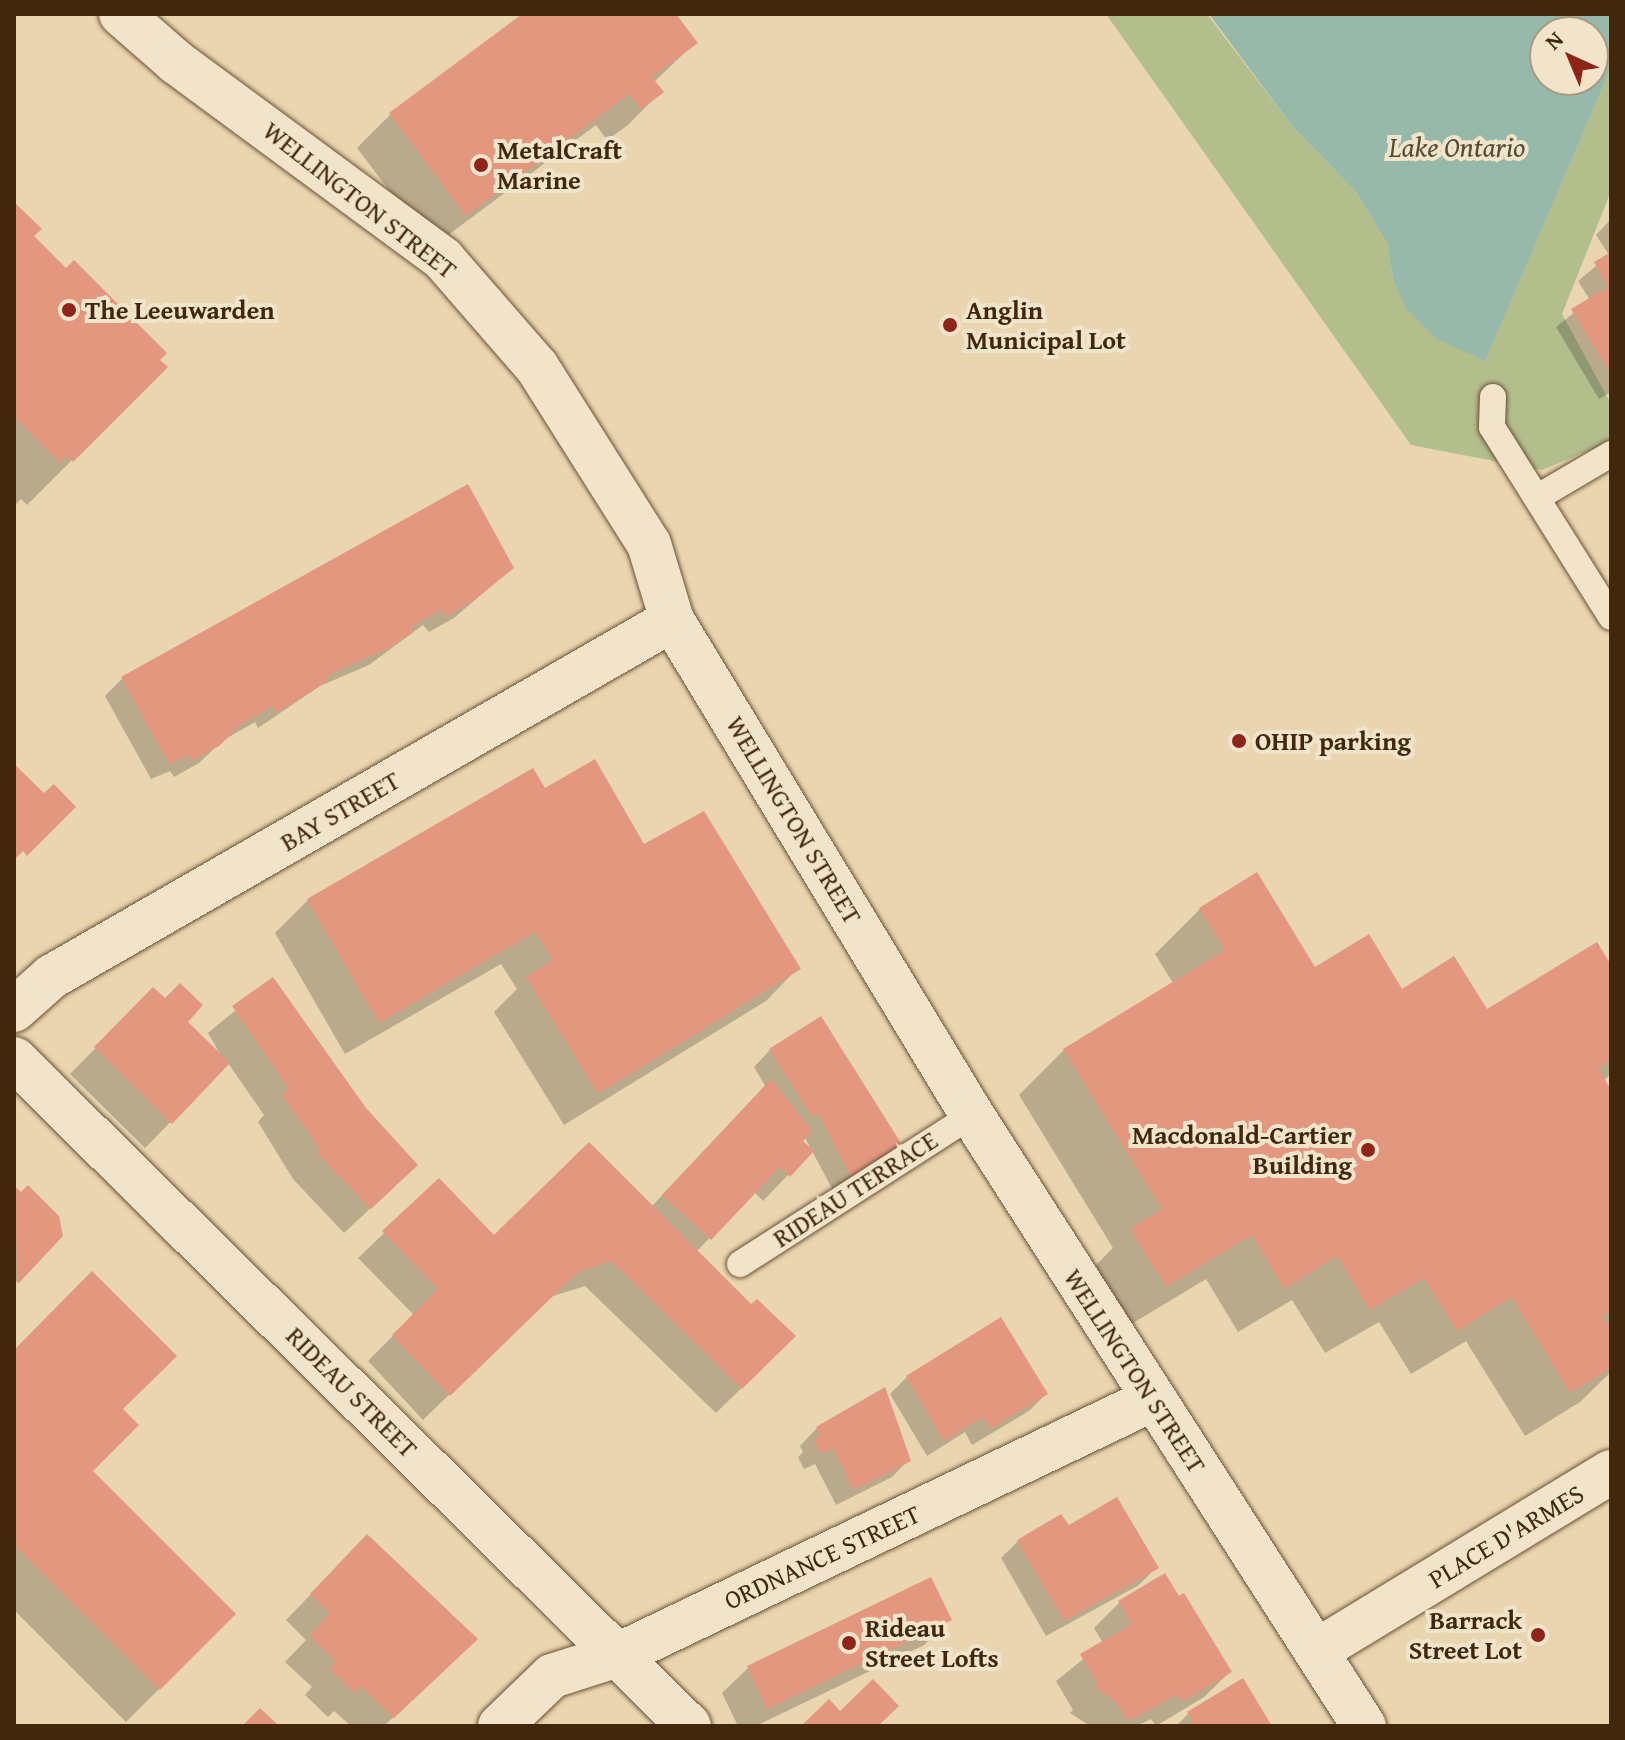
<!DOCTYPE html>
<html>
<head>
<meta charset="utf-8">
<style>
  body { margin:0 }
  #map { position:relative; width:1625px; height:1740px; overflow:hidden; background:#e9d5af; font-family:"Gentium Book Plus",serif }
  div>[style] { position:absolute }
  [style*='--x'] { left:calc(var(--x)*1px); top:calc(var(--y)*1px); width:calc(var(--w)*1px); rotate:calc(var(--a)*1deg) }
  .green>* { inset:0; background:#b3be8d }
  .water>* { inset:0; background:#97b9ab }
  .shadow>* { inset:0; background:#0003 }
  .building>* { inset:0; background:#e4977f }
  .roads { filter:drop-shadow(0 0 2px #6b5234) drop-shadow(0 0 2px #6b5234) }
  .lane>* { height:26px; margin:-13px; padding:0 13px; transform-origin:13px; border-radius:13px; background:#f1e4cb }
  .street>* { height:44px; margin:-22px; padding:0 22px; transform-origin:22px; border-radius:22px; background:#f1e4cb }
  .secondary>* { height:44px; margin:-22px; padding:0 22px; transform-origin:22px; border-radius:22px; background:#f1e4cb }
  .dots>* { width:22px; height:22px; translate:-50% -50%; box-sizing:border-box; border:4px solid #f1e4cb; border-radius:50% }
  span { translate:-50% -50%; white-space:nowrap; text-align:center; line-height:1.15; -webkit-text-stroke:8px #f1e4cb; paint-order:stroke }
  .poi-label { font-size:26px; color:#41270b; font-weight:700 }
  .left { translate:0 -50%; text-align:left }
  .right { translate:-100% -50%; text-align:right }
  .street-label { font-size:26px; color:#41270b }
  .water-label { font-size:28px; color:#564c33; font-style:italic }
  .frame { position:absolute; inset:0; border:16px solid #41270b; pointer-events:none }
  .north { position:absolute; left:1529px; top:16px; width:80px; height:80px; box-sizing:border-box; background:#f1e4cb; border:2px solid #ab987e; border-radius:50%; rotate:316deg; font-size:22px; font-weight:700; line-height:32px; text-align:center; color:#41270b }
  .north::after { content:''; display:block; margin:auto; width:28px; height:36px; background:#8f2418; clip-path:polygon(50% 0,100% 100%,50% 72%,0 100%) }
</style>
</head>
<body>
<div id="map">
  <div class="green">
    <i style="clip-path:polygon(1106px 14px,1207px 14px,1292px 126px,1357px 193px,1387px 243px,1393px 279px,1485px 360px,1611px 68px,1611px 191px,1562px 314px,1611px 404px,1611px 441px,1542px 470px,1411px 445px)"></i>
  </div>
  <div class="water">
    <i style="clip-path:polygon(evenodd,1209px 14px,1611px 14px,1611px 68px,1485px 361px,1437px 339px,1405px 307px,1393px 279px,1387px 243px,1357px 193px,1292px 126px,1209px 14px,1545px 32px,1593px 32px,1593px 80px,1545px 80px,1545px 32px)"></i>
  </div>
  <div class="shadow">
    <i style="clip-path:polygon(526px 14px,674px 14px,695px 43px,654px 82px,661px 92px,628px 125px,607px 140px,596px 125px,432px 247px,357px 148px,390px 115px)"></i>
    <i style="clip-path:polygon(14px 205px,32px 237px,165px 367px,27px 505px,21px 499px,14px 506px)"></i>
    <i style="clip-path:polygon(1611px 219px,1611px 392px,1599px 399px,1556px 327px,1590px 300px,1578px 281px,1609px 255px,1596px 235px)"></i>
    <i style="clip-path:polygon(512px 568px,454px 618px,429px 632px,423px 625px,369px 665px,320px 686px,258px 728px,255px 722px,222px 741px,199px 763px,174px 777px,170px 771px,151px 779px,105px 696px,122px 679px)"></i>
    <i style="clip-path:polygon(544px 790px,643px 847px,798px 968px,766px 1001px,564px 1125px,494px 1012px,517px 989px,501px 964px,345px 1054px,275px 933px,308px 900px)"></i>
    <i style="clip-path:polygon(1200px 909px,1314px 970px,1486px 1011px,1611px 968px,1611px 1074px,1603px 1081px,1611px 1094px,1611px 1372px,1580px 1402px,1525px 1436px,1466px 1341px,1411px 1374px,1379px 1322px,1325px 1353px,1292px 1300px,1238px 1332px,1206px 1279px,1120px 1331px,1086px 1275px,1113px 1248px,1019px 1095px,1064px 1050px,1173px 983px,1155px 954px)"></i>
    <i style="clip-path:polygon(272px 980px,390px 1190px,344px 1233px,293px 1179px,258px 1122px,264px 1115px,228px 1063px,145px 1148px,70px 1074px,153px 990px,223px 1059px,208px 1033px)"></i>
    <i style="clip-path:polygon(770px 1050px,902px 1148px,836px 1196px,804px 1136px,800px 1141px,811px 1151px,763px 1201px,754px 1192px,696px 1252px,768px 1362px,716px 1413px,585px 1286px,550px 1297px,423px 1420px,368px 1361px,414px 1315px,358px 1258px,439px 1181px,494px 1237px,651px 1207px,766px 1087px,754px 1067px)"></i>
    <i style="clip-path:polygon(14px 1189px,61px 1235px,14px 1285px)"></i>
    <i style="clip-path:polygon(14px 1352px,121px 1410px,90px 1471px,234px 1614px,126px 1722px,14px 1610px)"></i>
    <i style="clip-path:polygon(907px 1377px,1046px 1394px,1029px 1411px,972px 1445px,965px 1432px,927px 1456px,890px 1394px)"></i>
    <i style="clip-path:polygon(817px 1428px,909px 1460px,892px 1477px,836px 1505px,815px 1464px,804px 1469px,798px 1457px,803px 1452px,800px 1446px)"></i>
    <i style="clip-path:polygon(1068px 1528px,1156px 1568px,1139px 1585px,1046px 1636px,1001px 1558px,1018px 1541px)"></i>
    <i style="clip-path:polygon(342px 1562px,450px 1664px,384px 1726px,351px 1726px,334px 1711px,328px 1717px,305px 1695px,312px 1687px,285px 1662px,306px 1640px,286px 1620px)"></i>
    <i style="clip-path:polygon(930px 1580px,949px 1620px,924px 1645px,756px 1726px,738px 1726px,722px 1693px,748px 1668px)"></i>
    <i style="clip-path:polygon(1119px 1603px,1230px 1672px,1204px 1697px,1156px 1726px,1151px 1719px,1137px 1726px,1090px 1726px,1070px 1713px,1073px 1710px,1056px 1681px,1103px 1643px,1094px 1628px)"></i>
    <i style="clip-path:polygon(1188px 1714px,1269px 1726px,1176px 1726px)"></i>
  </div>
  <div class="building">
    <i style="clip-path:polygon(522px 14px,676px 14px,698px 43px,652px 77px,664px 92px,659px 96px,641px 109px,629px 94px,466px 216px,389px 113px)"></i>
    <i style="clip-path:polygon(14px 202px,42px 229px,34px 236px,66px 268px,74px 260px,167px 353px,160px 360px,168px 367px,73px 462px,67px 456px,60px 463px,14px 417px)"></i>
    <i style="clip-path:polygon(1611px 252px,1611px 374px,1571px 309px,1608px 287px,1594px 262px)"></i>
    <i style="clip-path:polygon(468px 484px,514px 568px,473px 601px,447px 616px,441px 610px,411px 627px,413px 632px,389px 648px,328px 675px,329px 680px,295px 702px,276px 713px,273px 706px,240px 725px,219px 746px,191px 761px,188px 755px,169px 764px,121px 677px)"></i>
    <i style="clip-path:polygon(595px 759px,644px 844px,704px 811px,801px 969px,598px 1094px,526px 977px,553px 960px,535px 932px,379px 1023px,307px 899px,533px 768px,545px 788px)"></i>
    <i style="clip-path:polygon(14px 764px,44px 793px,54px 784px,76px 807px,27px 856px,23px 851px,14px 860px)"></i>
    <i style="clip-path:polygon(1257px 872px,1315px 967px,1369px 934px,1402px 989px,1454px 956px,1487px 1009px,1597px 942px,1611px 965px,1611px 1060px,1598px 1068px,1611px 1090px,1611px 1310px,1602px 1316px,1611px 1330px,1611px 1368px,1570px 1393px,1512px 1297px,1457px 1331px,1424px 1278px,1370px 1310px,1337px 1256px,1284px 1289px,1252px 1235px,1166px 1287px,1130px 1229px,1162px 1209px,1063px 1049px,1225px 950px,1199px 908px)"></i>
    <i style="clip-path:polygon(273px 977px,366px 1108px,418px 1165px,371px 1209px,317px 1153px,320px 1149px,282px 1095px,289px 1089px,232px 1006px)"></i>
    <i style="clip-path:polygon(180px 983px,203px 1005px,188px 1022px,230px 1063px,172px 1124px,94px 1047px,153px 987px,165px 998px)"></i>
    <i style="clip-path:polygon(821px 1016px,904px 1148px,853px 1181px,818px 1113px,812px 1116px,769px 1049px)"></i>
    <i style="clip-path:polygon(771px 1079px,812px 1131px,803px 1141px,814px 1151px,790px 1177px,780px 1167px,711px 1240px,662px 1195px)"></i>
    <i style="clip-path:polygon(589px 1142px,751px 1304px,757px 1299px,796px 1336px,742px 1389px,611px 1261px,578px 1272px,450px 1396px,392px 1335px,438px 1289px,382px 1231px,439px 1178px,494px 1235px)"></i>
    <i style="clip-path:polygon(28px 1185px,59px 1216px,63px 1236px,18px 1284px,14px 1186px,21px 1192px)"></i>
    <i style="clip-path:polygon(92px 1271px,177px 1356px,123px 1409px,139px 1425px,93px 1471px,236px 1614px,160px 1690px,14px 1545px,14px 1350px)"></i>
    <i style="clip-path:polygon(1001px 1317px,1048px 1394px,990px 1429px,983px 1417px,944px 1441px,906px 1376px)"></i>
    <i style="clip-path:polygon(885px 1387px,911px 1461px,853px 1490px,833px 1448px,821px 1454px,814px 1439px,820px 1435px,816px 1427px)"></i>
    <i style="clip-path:polygon(1117px 1497px,1159px 1568px,1064px 1621px,1017px 1540px,1061px 1514px,1069px 1525px)"></i>
    <i style="clip-path:polygon(367px 1534px,478px 1639px,394px 1718px,360px 1686px,355px 1693px,329px 1669px,336px 1661px,309px 1636px,330px 1613px,310px 1594px)"></i>
    <i style="clip-path:polygon(1165px 1573px,1179px 1596px,1184px 1593px,1232px 1672px,1182px 1702px,1177px 1695px,1128px 1721px,1114px 1700px,1094px 1687px,1098px 1684px,1080px 1654px,1132px 1624px,1118px 1601px)"></i>
    <i style="clip-path:polygon(931px 1577px,952px 1620px,767px 1709px,747px 1666px)"></i>
    <i style="clip-path:polygon(1243px 1678px,1272px 1726px,1186px 1726px,1193px 1722px,1187px 1712px)"></i>
    <i style="clip-path:polygon(873px 1679px,899px 1706px,878px 1726px,801px 1726px,829px 1699px,840px 1711px)"></i>
    <i style="clip-path:polygon(260px 1708px,279px 1726px,242px 1726px)"></i>
  </div>
  <div class="roads">
    <div class="lane">
      <i style="--x:1493;--y:397;--w:30;--a:92"></i>
      <i style="--x:1492;--y:427;--w:224;--a:57.9"></i>
      <i style="--x:1538;--y:497;--w:85;--a:-30.5"></i>
      <i style="--x:740;--y:1264;--w:276;--a:-32.7"></i>
    </div>
    <div class="street">
      <i style="--x:121;--y:14;--w:73;--a:41.1"></i>
      <i style="--x:176;--y:62;--w:332;--a:36.4"></i>
      <i style="--x:443;--y:259;--w:143;--a:49"></i>
      <i style="--x:537;--y:367;--w:209;--a:57.7"></i>
      <i style="--x:649;--y:544;--w:79;--a:73.2"></i>
      <i style="--x:672;--y:620;--w:579;--a:58.78"></i>
      <i style="--x:972;--y:1115;--w:726;--a:57.32"></i>
      <i style="--x:14;--y:1010;--w:50;--a:-41.7"></i>
      <i style="--x:51;--y:977;--w:716;--a:-29.89"></i>
      <i style="--x:1318;--y:1650;--w:343;--a:-31.3"></i>
      <i style="--x:500;--y:1726;--w:72;--a:-43.9"></i>
      <i style="--x:552;--y:1676;--w:69;--a:-17.7"></i>
      <i style="--x:618;--y:1655;--w:593;--a:-25.57"></i>
    </div>
    <div class="secondary">
      <i style="--x:14;--y:1059;--w:949;--a:44.66"></i>
    </div>
  </div>
  <div class="dots">
    <i style="left:481px;top:165px;background:#8f2418"></i>
    <i style="left:69px;top:310px;background:#8f2418"></i>
    <i style="left:950px;top:325px;background:#8f2418"></i>
    <i style="left:1239px;top:741px;background:#8f2418"></i>
    <i style="left:1368px;top:1150px;background:#8f2418"></i>
    <i style="left:1538px;top:1635px;background:#8f2418"></i>
    <i style="left:849px;top:1643px;background:#8f2418"></i>
  </div>
  <div class="poi-label">
    <span class="left" style="left:497px;top:165px">MetalCraft<br>Marine</span>
    <span class="left" style="left:85px;top:310px">The Leeuwarden</span>
    <span class="left" style="left:966px;top:325px">Anglin<br>Municipal Lot</span>
    <span class="left" style="left:1255px;top:741px">OHIP parking</span>
    <span class="right" style="left:1352px;top:1150px">Macdonald-Cartier<br>Building</span>
    <span class="right" style="left:1522px;top:1635px">Barrack<br>Street Lot</span>
    <span class="left" style="left:865px;top:1643px">Rideau<br>Street Lofts</span>
  </div>
  <div class="street-label">
    <span style="left:360px;top:200px;rotate:38deg">WELLINGTON STREET</span>
    <span style="left:340px;top:811px;rotate:-30deg">BAY STREET</span>
    <span style="left:794px;top:820px;rotate:59deg">WELLINGTON STREET</span>
    <span style="left:855px;top:1189px;rotate:-33deg">RIDEAU TERRACE</span>
    <span style="left:1135px;top:1371px;rotate:57deg">WELLINGTON STREET</span>
    <span style="left:352px;top:1392px;rotate:45deg">RIDEAU STREET</span>
    <span style="left:1506px;top:1536px;rotate:-31deg">PLACE D'ARMES</span>
    <span style="left:822px;top:1557px;rotate:-25deg">ORDNANCE STREET</span>
  </div>
  <div class="water-label">
    <span style="left:1457px;top:147px">Lake Ontario</span>
  </div>
  <div class="frame"></div>
  <div class="north">N</div>
</div>
</body>
</html>
